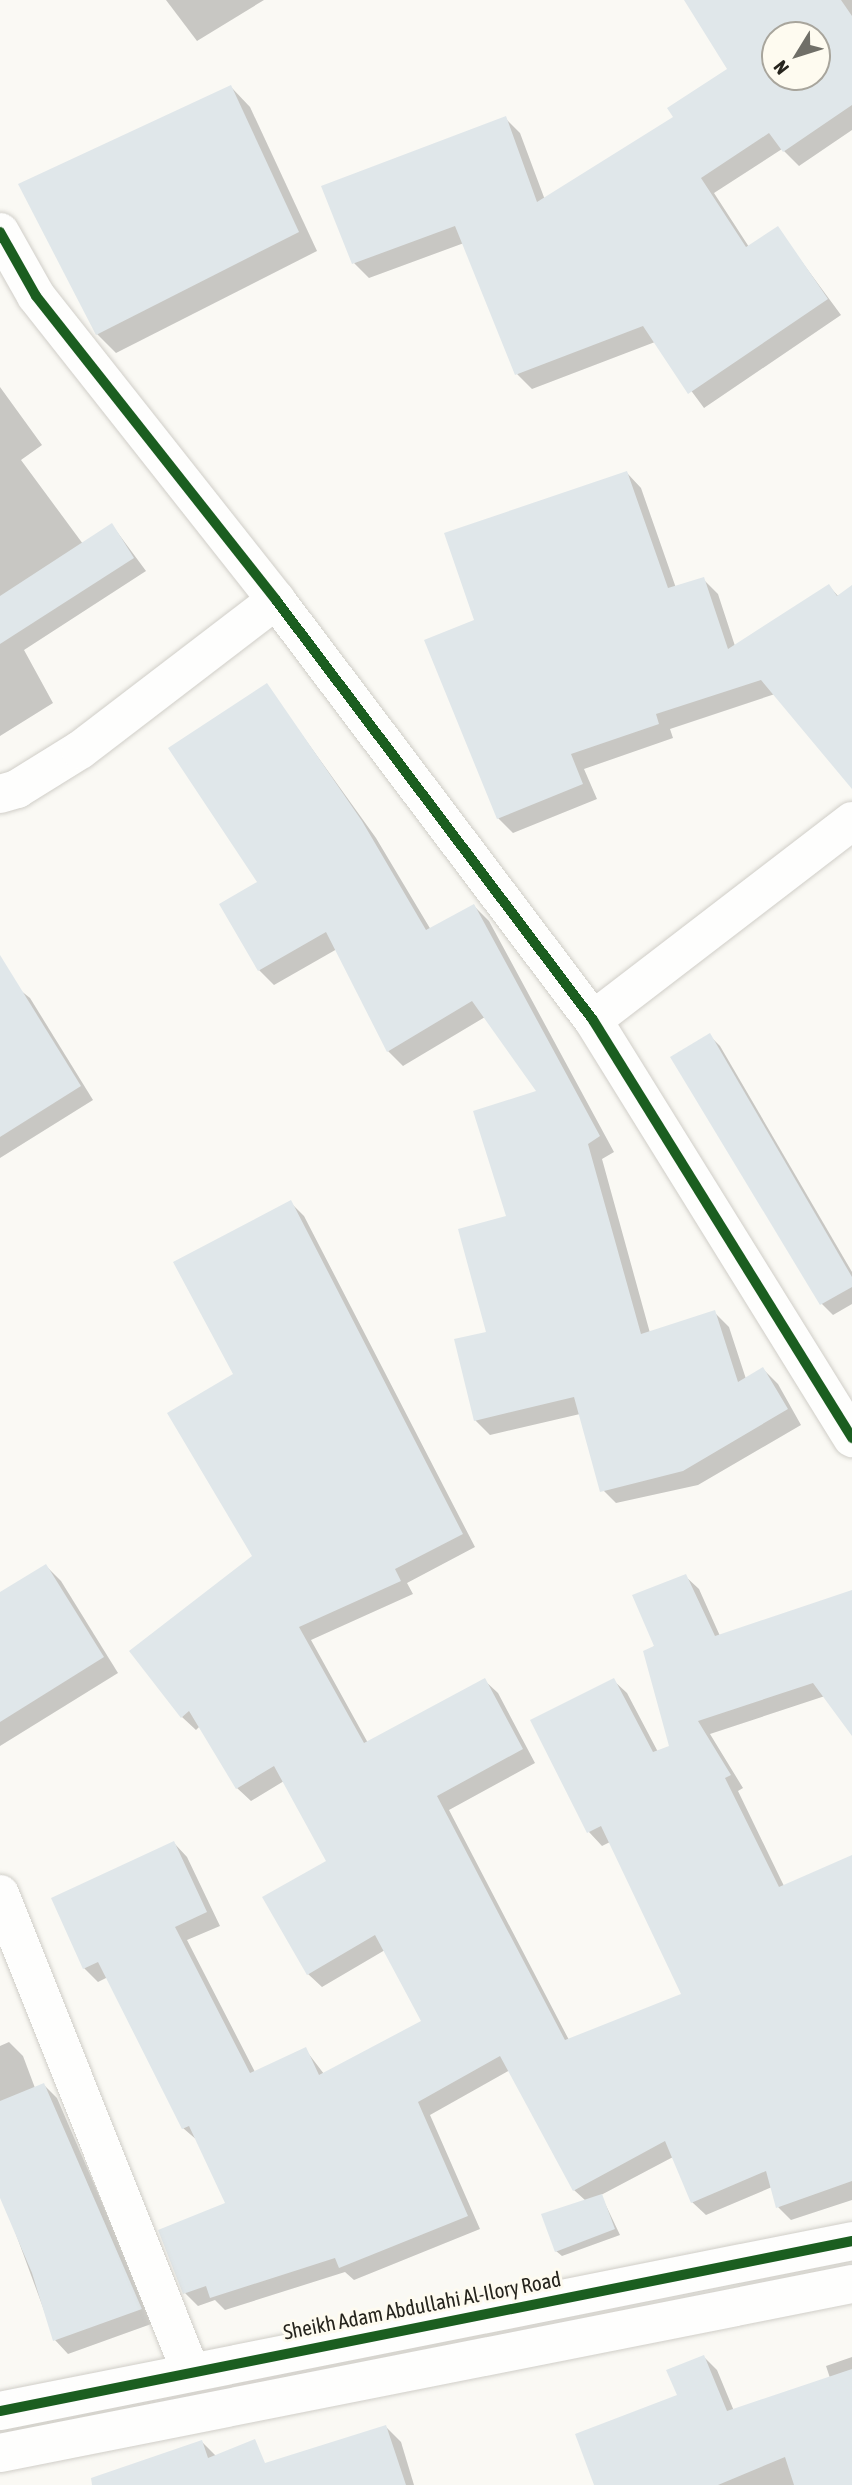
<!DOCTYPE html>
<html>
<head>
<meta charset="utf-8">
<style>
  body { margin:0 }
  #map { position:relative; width:852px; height:2485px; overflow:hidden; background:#faf9f4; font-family:"Asap Condensed",sans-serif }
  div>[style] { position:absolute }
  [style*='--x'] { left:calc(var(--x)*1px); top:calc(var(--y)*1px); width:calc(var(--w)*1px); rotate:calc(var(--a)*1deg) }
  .shadow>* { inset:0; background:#0003 }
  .building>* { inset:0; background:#e0e7ea }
  .roads { filter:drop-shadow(0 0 2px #d0cec8) drop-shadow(0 0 2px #d0cec8) }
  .minor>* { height:38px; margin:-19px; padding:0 19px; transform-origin:19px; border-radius:19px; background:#fefefd }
  .cycleway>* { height:10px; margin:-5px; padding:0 5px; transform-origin:5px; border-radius:5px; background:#1b5e20 }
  span { translate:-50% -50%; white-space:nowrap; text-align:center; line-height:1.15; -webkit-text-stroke:6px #fefbf0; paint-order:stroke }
  .street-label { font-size:21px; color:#26241d }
  .north { position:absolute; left:761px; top:21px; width:70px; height:70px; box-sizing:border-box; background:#fefbf0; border:2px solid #a8a59c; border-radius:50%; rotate:232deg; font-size:19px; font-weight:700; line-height:28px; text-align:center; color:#26241d }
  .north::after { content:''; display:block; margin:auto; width:24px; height:32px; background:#706f68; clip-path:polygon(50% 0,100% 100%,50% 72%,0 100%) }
</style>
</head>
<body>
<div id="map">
  <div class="shadow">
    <i style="clip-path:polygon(166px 0,264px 0,197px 41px)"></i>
    <i style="clip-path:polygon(evenodd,686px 0,852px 0,852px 130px,799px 166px,782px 149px,714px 193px,749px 247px,777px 228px,841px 315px,704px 408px,655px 342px,532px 389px,517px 374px,464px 243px,369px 278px,354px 263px,324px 187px,505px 118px,520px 133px,545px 200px,675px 117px,730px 70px,686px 0,775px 35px,817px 35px,817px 77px,775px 77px,775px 35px)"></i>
    <i style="clip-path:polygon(231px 87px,250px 107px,317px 251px,116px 353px,97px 334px)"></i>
    <i style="clip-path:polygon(0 387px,42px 445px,21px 460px,83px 544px,112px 525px,146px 571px,24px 650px,53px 703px,0 736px)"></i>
    <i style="clip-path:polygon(627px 473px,641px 488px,676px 588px,703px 579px,718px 594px,735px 646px,829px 586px,839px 597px,852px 587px,852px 786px,775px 694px,670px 729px,673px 738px,584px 769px,597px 799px,513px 833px,498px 818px,476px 621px)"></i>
    <i style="clip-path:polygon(267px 686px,376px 838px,431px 930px,474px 906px,489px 921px,614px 1152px,602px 1159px,650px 1333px,714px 1312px,729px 1327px,746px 1379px,763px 1369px,778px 1384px,801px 1425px,698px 1485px,616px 1503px,600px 1487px,580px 1414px,490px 1435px,475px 1420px,508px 1217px,539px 1092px,485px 1017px,403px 1066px,388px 1051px,337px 949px,274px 985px,259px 970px)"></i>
    <i style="clip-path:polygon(0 974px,30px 998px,93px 1100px,0 1158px)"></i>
    <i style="clip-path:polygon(709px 1035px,720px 1046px,852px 1272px,852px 1304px,833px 1315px,822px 1304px,673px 1057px)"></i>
    <i style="clip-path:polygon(290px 1202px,304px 1216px,475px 1547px,407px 1583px,413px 1594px,311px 1640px,368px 1743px,484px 1680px,498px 1693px,535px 1763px,449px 1810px,569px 2040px,684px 1995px,610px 1842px,602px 1846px,589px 1832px,533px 1721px,613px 1680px,627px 1693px,658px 1752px,671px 1747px,653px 1648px,685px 1576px,699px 1589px,720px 1636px,852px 1595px,852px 1733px,825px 1696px,710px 1734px,743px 1788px,738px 1791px,784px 1886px,852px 1857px,852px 2200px,791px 2220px,778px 2207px,772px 2187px,706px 2215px,692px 2202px,673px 2157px,601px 2195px,620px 2235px,562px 2256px,556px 2251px,586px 2201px,574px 2190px,510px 2070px,430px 2115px,480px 2229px,354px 2280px,345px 2272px,225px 2310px,215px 2300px,198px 2306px,185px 2293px,227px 2204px,198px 2141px,183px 2128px,108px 1977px,98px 1982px,84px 1968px,53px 1899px,174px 1843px,187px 1857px,220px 1926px,187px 1940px,255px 2072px,305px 2049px,324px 2074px,423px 2021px,385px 1950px,322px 1987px,308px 1974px,328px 1862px,284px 1781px,251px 1801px,237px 1788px,200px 1726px,196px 1730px,182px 1717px,254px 1556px,235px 1375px)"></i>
    <i style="clip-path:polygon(46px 1566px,61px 1581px,118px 1673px,0 1746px,0 1594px)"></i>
    <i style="clip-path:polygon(9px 2042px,23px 2056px,35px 2088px,44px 2085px,57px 2098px,154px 2323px,68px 2354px,55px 2340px,0 2191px,0 2046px)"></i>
    <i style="clip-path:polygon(704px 2357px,717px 2370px,734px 2411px,830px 2378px,826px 2366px,852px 2357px,852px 2485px,596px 2485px,679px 2396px)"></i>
    <i style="clip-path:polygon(386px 2427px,401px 2442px,414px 2485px,288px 2485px)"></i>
    <i style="clip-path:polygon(202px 2442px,216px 2456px,226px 2485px,136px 2485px)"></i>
  </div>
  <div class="building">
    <i style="clip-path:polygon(evenodd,684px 0,841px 0,852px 16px,852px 105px,783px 152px,769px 133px,701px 178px,746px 247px,778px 226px,828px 299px,688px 394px,643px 326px,515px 375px,455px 226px,352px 264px,321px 186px,506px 116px,537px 202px,673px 117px,667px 108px,727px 69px,684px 0,775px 35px,817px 35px,817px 77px,775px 77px,775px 35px)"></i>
    <i style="clip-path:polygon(231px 85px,299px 232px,96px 335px,18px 184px)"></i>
    <i style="clip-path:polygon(627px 471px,668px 588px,704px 577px,728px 649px,829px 584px,837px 596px,852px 585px,852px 789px,761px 680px,656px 714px,659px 724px,571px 754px,583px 784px,497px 819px,424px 640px,474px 620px,444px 533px)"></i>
    <i style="clip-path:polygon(112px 523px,134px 558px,0 644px,0 596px)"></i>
    <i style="clip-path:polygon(267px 683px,362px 821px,426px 930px,474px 904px,600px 1136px,588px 1144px,641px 1334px,715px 1310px,738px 1382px,763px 1367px,788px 1409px,683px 1471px,600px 1492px,574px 1397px,474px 1421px,454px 1339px,486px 1332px,458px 1229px,506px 1216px,473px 1111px,536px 1091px,472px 1001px,387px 1052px,326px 932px,258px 971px,219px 904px,257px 882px,168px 748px)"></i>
    <i style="clip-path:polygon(0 955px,81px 1086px,0 1137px)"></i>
    <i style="clip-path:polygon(710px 1033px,852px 1277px,852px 1287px,820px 1305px,670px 1057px)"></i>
    <i style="clip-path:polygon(291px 1200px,463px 1534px,395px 1569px,401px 1581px,299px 1627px,364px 1743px,485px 1678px,523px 1749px,437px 1796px,565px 2040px,681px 1994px,601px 1826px,587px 1833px,530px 1720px,614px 1678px,653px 1752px,669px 1746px,643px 1651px,654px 1646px,657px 1653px,632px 1595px,686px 1574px,715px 1636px,852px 1590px,852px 1736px,813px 1683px,698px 1721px,731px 1775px,725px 1778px,779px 1887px,852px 1855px,852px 2181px,776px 2208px,766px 2171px,691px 2203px,665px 2141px,573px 2191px,500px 2056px,418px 2102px,468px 2216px,339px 2268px,335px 2258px,210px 2298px,206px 2286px,183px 2294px,158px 2230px,225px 2203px,189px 2126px,182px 2129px,98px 1962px,83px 1969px,51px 1898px,174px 1841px,207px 1912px,175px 1927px,250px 2073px,306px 2047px,319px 2075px,421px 2021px,375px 1935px,307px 1975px,262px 1897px,326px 1861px,274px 1766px,236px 1789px,189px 1711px,181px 1718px,129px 1651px,252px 1556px,167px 1413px,233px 1374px,173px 1262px)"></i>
    <i style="clip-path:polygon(46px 1564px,104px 1657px,0 1722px,0 1592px)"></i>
    <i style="clip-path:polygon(44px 2083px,142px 2309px,53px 2341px,32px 2273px,0 2198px,0 2101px)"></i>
    <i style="clip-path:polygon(602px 2194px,615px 2229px,555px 2252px,541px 2214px)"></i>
    <i style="clip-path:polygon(704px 2355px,727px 2411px,852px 2369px,852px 2485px,794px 2485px,785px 2457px,718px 2485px,594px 2485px,575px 2434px,677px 2395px,666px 2370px)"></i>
    <i style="clip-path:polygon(386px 2425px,406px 2485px,92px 2485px,91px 2478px,202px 2440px,208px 2458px,255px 2439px,265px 2463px)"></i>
  </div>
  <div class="roads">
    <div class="minor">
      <i style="--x:0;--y:232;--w:73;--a:60.6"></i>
      <i style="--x:36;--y:296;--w:387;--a:51.7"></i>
      <i style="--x:276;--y:600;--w:526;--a:52.96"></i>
      <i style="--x:593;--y:1020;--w:492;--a:58.2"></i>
      <i style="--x:0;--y:794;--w:18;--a:-16"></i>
      <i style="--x:17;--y:789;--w:74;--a:-31.8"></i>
      <i style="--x:80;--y:750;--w:247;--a:-37.4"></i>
      <i style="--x:593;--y:1020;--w:327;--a:-37.5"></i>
      <i style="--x:0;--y:1894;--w:513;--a:68.24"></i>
      <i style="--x:0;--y:2411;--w:869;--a:-11.28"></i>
      <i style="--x:0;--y:2453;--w:869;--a:-11.22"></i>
    </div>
  </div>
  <div class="cycleway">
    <i style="--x:0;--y:232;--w:73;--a:60.6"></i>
    <i style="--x:36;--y:296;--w:387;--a:51.7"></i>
    <i style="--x:276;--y:600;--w:526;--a:52.96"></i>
    <i style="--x:593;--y:1020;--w:492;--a:58.2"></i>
    <i style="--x:0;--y:2411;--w:869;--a:-11.28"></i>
  </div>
  <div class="street-label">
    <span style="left:422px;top:2305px;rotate:-11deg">Sheikh Adam Abdullahi Al-Ilory Road</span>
  </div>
  <div class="north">N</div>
</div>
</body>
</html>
